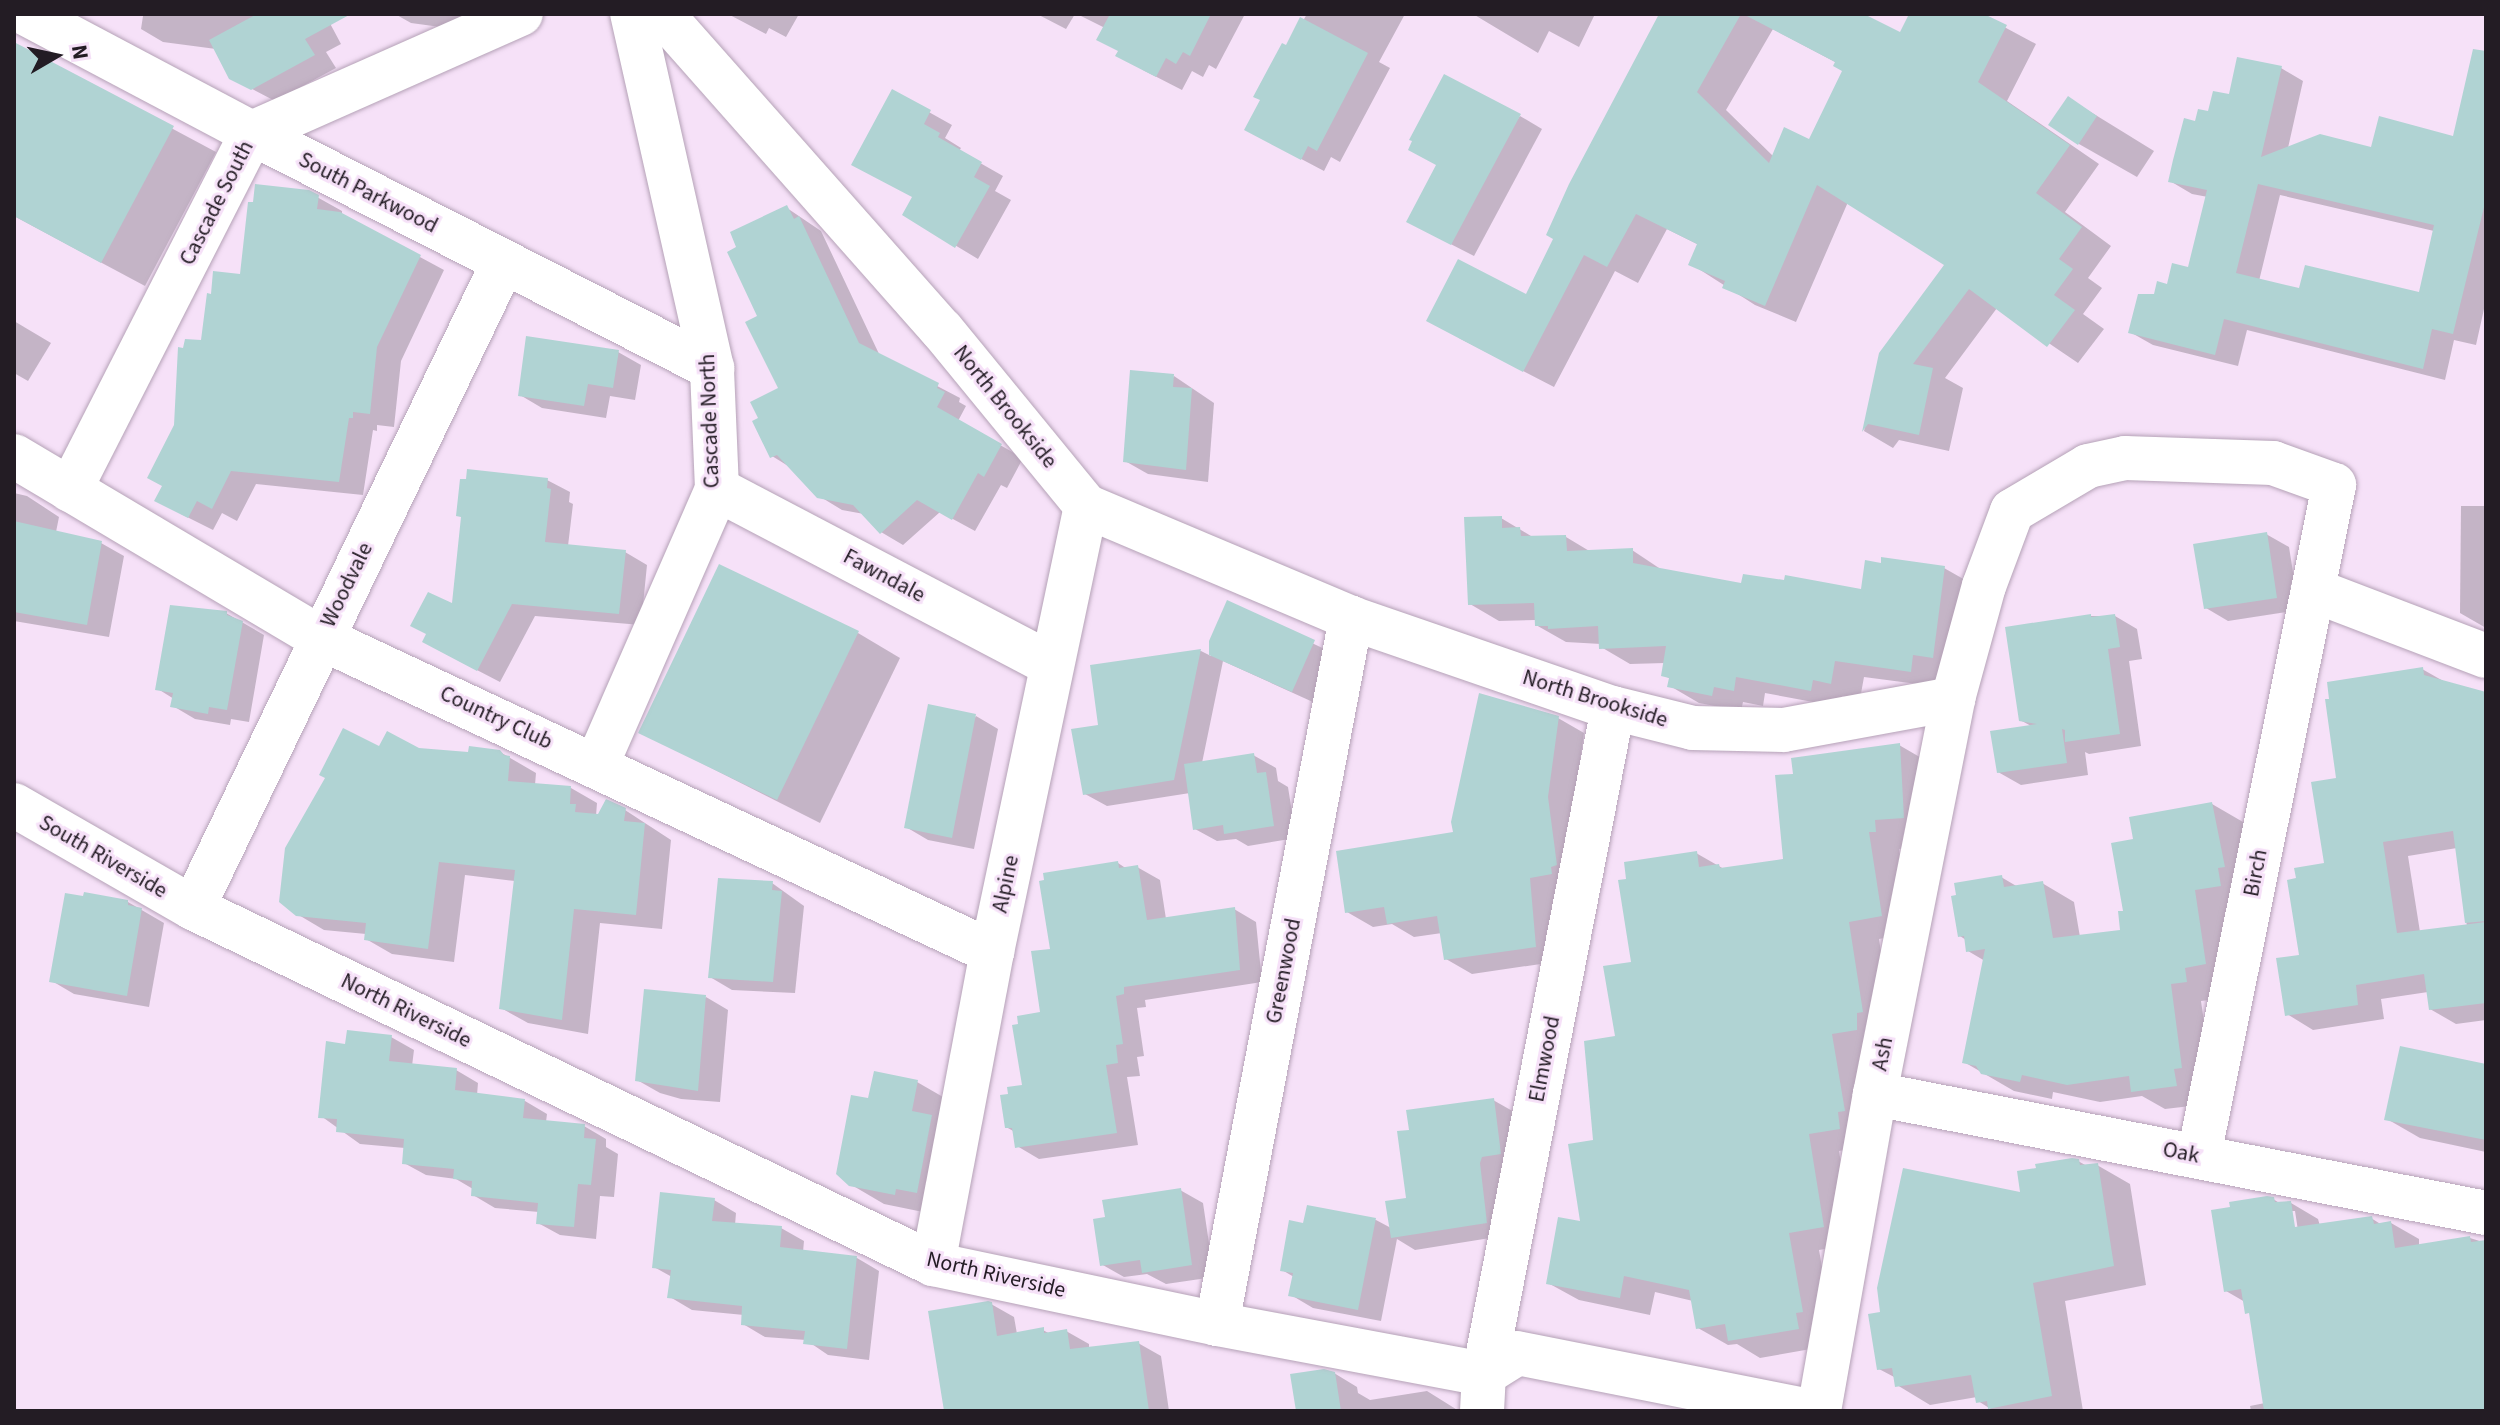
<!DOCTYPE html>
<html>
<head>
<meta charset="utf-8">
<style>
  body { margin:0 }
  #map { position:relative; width:2500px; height:1425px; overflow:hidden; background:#f6e1f8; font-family:"Source Sans 3",sans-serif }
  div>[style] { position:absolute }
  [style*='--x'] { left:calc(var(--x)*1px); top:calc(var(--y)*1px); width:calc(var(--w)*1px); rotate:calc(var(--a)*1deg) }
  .shadow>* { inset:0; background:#0003 }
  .building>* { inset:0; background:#b0d3d3 }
  .roads { filter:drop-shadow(0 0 2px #b5a2b7) drop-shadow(0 0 2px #b5a2b7) }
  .minor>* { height:44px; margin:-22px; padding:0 22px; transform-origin:22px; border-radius:22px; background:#fff }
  span { translate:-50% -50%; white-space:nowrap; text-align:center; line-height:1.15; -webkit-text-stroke:6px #f6e1f8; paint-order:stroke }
  .street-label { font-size:22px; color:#231c24 }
  .frame { position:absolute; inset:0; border:16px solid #231c24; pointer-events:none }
  .north { position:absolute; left:16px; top:16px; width:80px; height:80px; -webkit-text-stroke:6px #f6e1f8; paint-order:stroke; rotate:81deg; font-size:22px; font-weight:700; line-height:32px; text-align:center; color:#231c24 }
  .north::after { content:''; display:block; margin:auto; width:28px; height:36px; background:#231c24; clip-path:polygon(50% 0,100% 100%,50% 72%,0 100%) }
</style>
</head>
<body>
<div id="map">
  <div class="shadow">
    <i style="clip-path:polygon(128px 14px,325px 14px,341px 44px,326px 52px,336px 68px,275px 101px,231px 78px,216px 49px,163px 42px,141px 29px,143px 16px)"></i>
    <i style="clip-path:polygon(395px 14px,470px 14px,455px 29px,411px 23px)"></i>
    <i style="clip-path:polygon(728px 14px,799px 14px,786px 37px,769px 28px,766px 34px)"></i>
    <i style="clip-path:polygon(1037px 14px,1075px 14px,1066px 29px)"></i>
    <i style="clip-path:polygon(1077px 14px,1245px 14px,1216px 69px,1209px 65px,1203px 77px,1192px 71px,1182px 90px,1143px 70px,1120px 51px,1105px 28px)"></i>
    <i style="clip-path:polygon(1307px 14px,1405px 14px,1379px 62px,1390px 68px,1340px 162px,1331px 157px,1324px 171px,1269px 142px,1287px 48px)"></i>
    <i style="clip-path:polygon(1473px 14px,1595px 14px,1579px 47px,1549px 31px,1538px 53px)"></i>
    <i style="clip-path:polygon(evenodd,1661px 14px,1861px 14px,1901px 34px,1911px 14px,1980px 14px,2036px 44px,2007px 101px,2099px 164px,2065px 212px,2111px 246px,2088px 278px,2102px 288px,2083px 314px,2104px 329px,2078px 363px,1997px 308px,1945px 378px,1963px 388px,1949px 451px,1899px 440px,1893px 448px,1864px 431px,1881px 354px,1947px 264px,1848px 202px,1796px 322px,1755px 305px,1691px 264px,1699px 245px,1667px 229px,1638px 283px,1615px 271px,1554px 387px,1459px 338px,1527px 297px,1661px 14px,1773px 29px,1837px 63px,1845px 71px,1810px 142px,1774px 157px,1726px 110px,1773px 29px)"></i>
    <i style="clip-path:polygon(14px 44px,216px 152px,145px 286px,14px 216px)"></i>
    <i style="clip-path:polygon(evenodd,2281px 68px,2303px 81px,2288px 148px,2372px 150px,2454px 138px,2486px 107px,2486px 300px,2476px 345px,2454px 340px,2445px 380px,2247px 330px,2238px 366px,2153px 345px,2130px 332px,2155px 296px,2190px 270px,2208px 197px,2192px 194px,2170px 181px,2196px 123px,2230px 97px,2281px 68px,2280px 195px,2434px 231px,2420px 295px,2300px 291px,2259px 281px,2280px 195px)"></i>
    <i style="clip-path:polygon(893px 92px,952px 125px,945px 138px,961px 148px,959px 151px,1003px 176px,995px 191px,1011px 200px,978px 259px,905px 215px,914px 197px)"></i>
    <i style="clip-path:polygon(2068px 98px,2154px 151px,2137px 177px,2079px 144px)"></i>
    <i style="clip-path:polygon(1520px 116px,1542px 129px,1474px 256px,1431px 234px)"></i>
    <i style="clip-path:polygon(308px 192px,342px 211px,342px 215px,444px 270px,401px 361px,394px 427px,377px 425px,377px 431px,373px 430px,363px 495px,256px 484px,237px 521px,222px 513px,213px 530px,181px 514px,164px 486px,176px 425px,203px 343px,213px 296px,241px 276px)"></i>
    <i style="clip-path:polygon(787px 208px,821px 231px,880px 356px,960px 398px,959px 402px,966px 406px,958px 421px,1023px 458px,1007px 488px,1001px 485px,975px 531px,940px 512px,903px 545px,881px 532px,864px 514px,842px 510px,819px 496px,793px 469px,772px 456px,760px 419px,781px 389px,760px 317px)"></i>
    <i style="clip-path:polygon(14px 321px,51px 343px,28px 381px,14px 373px)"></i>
    <i style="clip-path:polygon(618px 352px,641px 365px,635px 400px,610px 396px,606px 418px,542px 408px,520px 395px)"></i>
    <i style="clip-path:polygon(1174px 376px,1214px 403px,1208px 482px,1148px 474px,1125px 461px)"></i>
    <i style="clip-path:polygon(547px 480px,570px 492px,569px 502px,573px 504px,568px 546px,625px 552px,647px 565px,641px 625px,535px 616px,500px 682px,446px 654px,454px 606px)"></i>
    <i style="clip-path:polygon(14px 493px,27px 496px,59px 517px,56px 532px,101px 543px,124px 556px,109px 637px,14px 621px)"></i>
    <i style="clip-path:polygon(2461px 506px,2486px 506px,2486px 628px,2460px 613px)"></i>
    <i style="clip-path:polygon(1501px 518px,1531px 536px,1566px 537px,1591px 552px,1632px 550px,1662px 570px,1743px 585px,1863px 591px,1944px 568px,1974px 585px,1940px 687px,1864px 677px,1860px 699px,1842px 696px,1840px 707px,1765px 693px,1763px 706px,1743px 702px,1741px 711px,1699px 703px,1670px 686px,1671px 679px,1663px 675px,1665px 663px,1630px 664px,1601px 647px,1601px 644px,1566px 642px,1536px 625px,1536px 620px,1499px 621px,1470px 604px)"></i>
    <i style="clip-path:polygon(2266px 534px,2289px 547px,2299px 610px,2228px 621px,2206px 608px)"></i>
    <i style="clip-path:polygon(1228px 603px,1337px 655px,1315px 703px,1223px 661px,1202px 763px,1253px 755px,1276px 768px,1278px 781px,1288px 787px,1296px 838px,1248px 846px,1236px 839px,1217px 841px,1195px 829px,1190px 793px,1107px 806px,1085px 794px,1101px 727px,1092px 667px,1201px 651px,1211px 656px,1211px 642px)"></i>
    <i style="clip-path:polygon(226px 613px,264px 635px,249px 722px,231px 719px,230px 725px,195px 719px,173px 706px,174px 699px,158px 689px)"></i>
    <i style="clip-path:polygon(2091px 616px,2115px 616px,2137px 629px,2142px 659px,2129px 661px,2141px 746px,2089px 754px,2085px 752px,2088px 775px,2021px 785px,1998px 772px,2033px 727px,2020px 720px)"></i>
    <i style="clip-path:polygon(858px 633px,900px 658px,820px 823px,640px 732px)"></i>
    <i style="clip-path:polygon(evenodd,2422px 669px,2445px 682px,2486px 693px,2486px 1020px,2456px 1024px,2430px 1009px,2428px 992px,2381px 999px,2384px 1019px,2313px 1030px,2287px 1014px,2326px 865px,2339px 780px,2422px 669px,2457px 848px,2467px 927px,2420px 932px,2408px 856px,2457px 848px)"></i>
    <i style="clip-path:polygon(976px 716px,998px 729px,974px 849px,928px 840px,906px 827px)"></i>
    <i style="clip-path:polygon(1558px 718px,1584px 733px,1573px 813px,1577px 888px,1555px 892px,1561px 961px,1472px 974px,1446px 959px,1442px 933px,1414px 937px,1392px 924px,1373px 927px,1347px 912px,1455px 833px)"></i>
    <i style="clip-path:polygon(1899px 745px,1930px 763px,1906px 848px,1899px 849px,1912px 933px,1879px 939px,1893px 1029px,1870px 1146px,1839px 1151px,1854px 1244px,1819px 1250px,1833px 1329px,1828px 1346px,1760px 1358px,1737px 1344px,1728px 1345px,1698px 1328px,1693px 1301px,1655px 1292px,1650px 1315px,1579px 1300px,1548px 1283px,1583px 1224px,1595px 1141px,1633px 963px,1696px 853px,1724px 869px,1785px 860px,1795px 776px)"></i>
    <i style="clip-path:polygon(380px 749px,470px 754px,500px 752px,536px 773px,535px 785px,571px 788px,597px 803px,596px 816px,625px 810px,671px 840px,662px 929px,600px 923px,588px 1034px,528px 1023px,501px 1008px,515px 881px,465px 875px,454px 962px,392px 954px,366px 939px,366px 934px,324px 930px,297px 914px)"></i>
    <i style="clip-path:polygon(2212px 804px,2243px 822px,2256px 885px,2252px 903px,2226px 908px,2237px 982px,2217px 999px,2201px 1001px,2213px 1085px,2208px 1104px,2165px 1109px,2142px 1096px,2100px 1102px,2053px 1092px,2052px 1099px,2014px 1091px,1964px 1062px,1985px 961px,1968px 951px,1966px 940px,1960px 936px,2001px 877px,2018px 887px,2042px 883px,2074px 902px,2080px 937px,2123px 932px,2135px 841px)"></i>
    <i style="clip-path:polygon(1118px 863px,1127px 869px,1137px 867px,1160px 880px,1166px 919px,1234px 909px,1256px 922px,1262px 982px,1145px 1000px,1146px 1007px,1137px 1008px,1144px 1056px,1137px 1057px,1140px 1076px,1127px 1077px,1138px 1145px,1039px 1159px,1017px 1146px,1015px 1132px,1006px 1127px,1024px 1086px,1042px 1014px,1052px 950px)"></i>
    <i style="clip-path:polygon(772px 883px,804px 906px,795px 993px,732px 990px,710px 977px)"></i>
    <i style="clip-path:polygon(128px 902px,164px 923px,149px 1007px,74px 994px,52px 981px)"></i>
    <i style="clip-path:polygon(706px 997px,728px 1010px,720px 1102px,681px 1099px,660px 1093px,637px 1080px)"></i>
    <i style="clip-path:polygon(391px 1037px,414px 1050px,412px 1066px,456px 1070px,478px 1083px,477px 1095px,525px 1101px,547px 1114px,546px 1122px,584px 1126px,606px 1139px,606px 1147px,618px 1154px,614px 1197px,600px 1196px,596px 1239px,560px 1235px,538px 1223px,539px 1212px,495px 1208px,473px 1195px,473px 1189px,456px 1179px,426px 1175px,404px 1163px,405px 1148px,360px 1144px,321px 1116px,347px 1046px)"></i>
    <i style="clip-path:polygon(2486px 1066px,2486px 1152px,2420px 1138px,2387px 1119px)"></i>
    <i style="clip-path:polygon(917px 1082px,950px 1101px,928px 1213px,884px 1204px,850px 1184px,870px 1100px)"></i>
    <i style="clip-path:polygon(1493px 1100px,1516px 1113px,1509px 1235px,1415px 1250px,1397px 1239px,1381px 1321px,1313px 1308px,1291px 1295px,1294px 1277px,1282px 1270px,1305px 1225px,1376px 1220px,1391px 1228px,1408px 1200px,1411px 1131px)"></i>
    <i style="clip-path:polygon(2078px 1161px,2087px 1166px,2097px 1165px,2130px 1184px,2146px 1285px,2065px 1301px,2083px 1411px,1994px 1411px,1978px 1401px,1977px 1397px,1930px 1405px,1897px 1385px,1896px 1378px,1879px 1369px,1883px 1314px,2022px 1195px)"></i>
    <i style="clip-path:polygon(1180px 1190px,1203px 1203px,1214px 1277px,1166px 1284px,1147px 1274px,1124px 1277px,1101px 1264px)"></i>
    <i style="clip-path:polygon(evenodd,2273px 1199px,2281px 1204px,2291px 1203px,2318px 1219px,2320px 1226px,2371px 1218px,2382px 1225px,2391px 1223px,2419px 1239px,2419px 1246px,2470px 1238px,2486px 1243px,2486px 1411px,2251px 1411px,2250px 1406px,2265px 1403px,2251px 1315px,2245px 1302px,2226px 1291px,2273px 1199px,2291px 1211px,2295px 1211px,2299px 1237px,2295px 1237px,2291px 1211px)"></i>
    <i style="clip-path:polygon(714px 1200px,736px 1213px,735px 1225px,781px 1228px,804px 1241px,803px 1252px,857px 1258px,879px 1271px,869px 1360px,828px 1355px,806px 1340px,765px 1337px,743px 1324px,744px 1315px,692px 1310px,670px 1297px,672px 1277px,654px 1267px)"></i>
    <i style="clip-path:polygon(991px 1304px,1014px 1317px,1017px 1334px,1043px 1330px,1050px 1334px,1066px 1331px,1089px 1344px,1089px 1349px,1138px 1343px,1161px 1356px,1169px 1411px,945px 1411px)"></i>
    <i style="clip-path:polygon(1334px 1373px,1357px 1387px,1358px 1393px,1370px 1400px,1427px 1391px,1459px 1411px,1298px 1411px)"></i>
  </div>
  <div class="building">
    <i style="clip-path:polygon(257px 14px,351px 14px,305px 39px,315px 55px,251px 90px,229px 79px,209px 40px)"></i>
    <i style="clip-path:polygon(1110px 14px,1211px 14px,1190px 56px,1183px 52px,1176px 64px,1166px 58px,1156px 77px,1115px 56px,1118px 51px,1096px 40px)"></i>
    <i style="clip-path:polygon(1659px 14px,1741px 14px,1697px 92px,1769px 163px,1784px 127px,1809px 139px,1842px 71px,1833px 66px,1835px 62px,1743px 14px,1864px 14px,1900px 32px,1909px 14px,1984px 14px,2007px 25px,1978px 82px,2070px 145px,2036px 193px,2082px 227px,2059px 259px,2073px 269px,2054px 295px,2075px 310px,2047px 347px,1969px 289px,1913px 364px,1933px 368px,1919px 435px,1868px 424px,1862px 432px,1879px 353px,1944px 265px,1817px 185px,1765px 306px,1722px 288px,1725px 281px,1688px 265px,1697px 244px,1636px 214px,1607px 267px,1584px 255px,1523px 372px,1426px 321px,1458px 259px,1526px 294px,1553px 239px,1546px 235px,1569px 184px)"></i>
    <i style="clip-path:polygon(1300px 17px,1368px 53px,1317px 151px,1308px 146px,1301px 160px,1244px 130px,1260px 100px,1253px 97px,1282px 43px,1286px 45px)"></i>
    <i style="clip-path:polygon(14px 42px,174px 126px,101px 263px,14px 216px)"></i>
    <i style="clip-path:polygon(evenodd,2473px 49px,2486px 51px,2486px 199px,2453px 334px,2432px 329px,2423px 369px,2224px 319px,2215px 355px,2128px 333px,2138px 294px,2154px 294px,2157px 281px,2167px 284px,2172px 263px,2188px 267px,2207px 190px,2168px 182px,2173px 160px,2184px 118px,2195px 121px,2198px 109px,2208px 111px,2213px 91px,2229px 94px,2237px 57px,2282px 66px,2261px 157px,2320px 134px,2371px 147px,2379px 116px,2453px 136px,2473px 49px,2258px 184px,2434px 225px,2419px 292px,2305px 265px,2299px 288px,2236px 273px,2258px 184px)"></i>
    <i style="clip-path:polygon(1444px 74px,1521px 114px,1451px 245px,1406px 222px,1436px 165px,1408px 150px,1412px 141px,1409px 140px)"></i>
    <i style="clip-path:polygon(892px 89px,931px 110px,924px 124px,940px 133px,938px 137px,982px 162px,974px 177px,990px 186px,955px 248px,902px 215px,912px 197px,851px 165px)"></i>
    <i style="clip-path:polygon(2068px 96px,2097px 116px,2078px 145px,2048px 125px)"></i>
    <i style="clip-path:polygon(255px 184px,309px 190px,319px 195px,317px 209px,340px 212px,421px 255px,377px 347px,370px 414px,353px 412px,353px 418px,349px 418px,339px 482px,231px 471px,212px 509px,197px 501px,188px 518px,154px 501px,162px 486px,147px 478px,174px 425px,178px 347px,183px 348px,185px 339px,201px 340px,207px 293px,211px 294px,213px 271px,240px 274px,248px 202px,253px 202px)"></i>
    <i style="clip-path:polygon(787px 205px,794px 219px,799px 216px,859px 343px,939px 383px,937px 388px,945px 392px,937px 407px,1002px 444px,984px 477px,978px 473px,952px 520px,917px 500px,880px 534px,853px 505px,817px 498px,777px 455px,770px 458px,752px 421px,758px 418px,750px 402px,778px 388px,745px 322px,757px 316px,727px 252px,736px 247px,730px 232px)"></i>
    <i style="clip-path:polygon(526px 336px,619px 350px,613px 388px,588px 384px,584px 406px,518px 396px)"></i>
    <i style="clip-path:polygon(1130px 370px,1174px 374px,1173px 387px,1192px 388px,1186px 470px,1123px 462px)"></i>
    <i style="clip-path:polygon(467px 469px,548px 478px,547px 488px,551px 489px,545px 542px,626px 550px,619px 614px,512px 604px,477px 671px,422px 642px,426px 634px,410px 626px,428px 592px,452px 603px,461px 517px,456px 516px,460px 479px,466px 479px)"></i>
    <i style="clip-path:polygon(1502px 516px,1502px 528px,1520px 527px,1521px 536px,1566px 535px,1567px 551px,1633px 548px,1633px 563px,1741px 583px,1743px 574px,1784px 580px,1785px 575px,1861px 589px,1865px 560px,1881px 563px,1881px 557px,1945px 566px,1933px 658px,1913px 655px,1911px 672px,1835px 661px,1831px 684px,1813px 680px,1811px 691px,1736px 677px,1734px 691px,1714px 687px,1712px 696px,1667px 687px,1669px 678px,1661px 676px,1666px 646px,1599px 649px,1598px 626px,1548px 629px,1548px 626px,1535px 626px,1534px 603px,1468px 605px,1464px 517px)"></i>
    <i style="clip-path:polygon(14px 521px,102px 541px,87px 625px,14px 612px)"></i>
    <i style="clip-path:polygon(2267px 532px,2277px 598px,2204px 609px,2193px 544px)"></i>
    <i style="clip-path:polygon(719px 564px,859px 631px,777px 800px,638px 733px)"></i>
    <i style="clip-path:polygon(1227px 600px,1315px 640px,1292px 692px,1209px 655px,1209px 641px)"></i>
    <i style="clip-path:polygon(170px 605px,227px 611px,227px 615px,243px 621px,227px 710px,209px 707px,208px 714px,170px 707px,173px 693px,155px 690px)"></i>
    <i style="clip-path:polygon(2091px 614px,2091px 617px,2115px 614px,2120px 647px,2108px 649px,2120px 734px,2065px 742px,2065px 730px,2062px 729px,2067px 763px,1997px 773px,1990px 731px,2037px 724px,2019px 721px,2005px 627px)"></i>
    <i style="clip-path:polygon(1201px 649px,1174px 780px,1083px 795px,1071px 729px,1098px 725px,1090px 665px)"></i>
    <i style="clip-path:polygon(2423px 667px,2424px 675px,2486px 692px,2486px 921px,2465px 923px,2453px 831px,2383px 842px,2397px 933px,2486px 922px,2486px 1003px,2429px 1010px,2424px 974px,2356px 985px,2358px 1005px,2285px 1016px,2276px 958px,2299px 955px,2287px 880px,2296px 878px,2294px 868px,2324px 863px,2311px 782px,2336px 778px,2325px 699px,2329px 699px,2327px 682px)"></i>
    <i style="clip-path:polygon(1479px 693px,1559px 716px,1548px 797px,1557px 865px,1551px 867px,1552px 874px,1530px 878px,1536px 947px,1444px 960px,1437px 916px,1387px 924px,1384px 907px,1345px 913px,1336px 851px,1453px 832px,1451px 822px)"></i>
    <i style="clip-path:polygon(928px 704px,976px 714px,952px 838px,904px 828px)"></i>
    <i style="clip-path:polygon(343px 728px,379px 746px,387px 731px,419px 748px,468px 752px,469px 746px,500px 750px,504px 755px,510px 756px,508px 781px,571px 786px,570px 804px,576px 804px,575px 812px,598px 814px,606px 799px,626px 808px,624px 821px,645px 823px,636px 915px,574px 909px,562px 1020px,499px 1009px,515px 870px,439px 862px,428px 949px,364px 940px,366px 923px,296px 916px,279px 902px,285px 848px,325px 778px,319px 775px)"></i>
    <i style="clip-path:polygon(1900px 743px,1904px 818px,1875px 820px,1876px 832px,1869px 832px,1882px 916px,1849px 922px,1863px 1012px,1857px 1013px,1857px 1030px,1832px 1034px,1845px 1111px,1838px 1112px,1840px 1129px,1809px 1134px,1824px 1227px,1789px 1233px,1803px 1312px,1796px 1313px,1799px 1329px,1728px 1341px,1725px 1324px,1696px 1329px,1689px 1290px,1624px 1276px,1620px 1298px,1546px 1284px,1558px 1217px,1580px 1221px,1568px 1144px,1593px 1140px,1584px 1041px,1615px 1036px,1603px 966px,1631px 962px,1618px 880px,1626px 879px,1624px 862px,1697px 851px,1699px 867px,1719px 864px,1720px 868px,1783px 859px,1775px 775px,1793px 774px,1791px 758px)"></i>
    <i style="clip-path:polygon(1254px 753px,1257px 773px,1266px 772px,1274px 826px,1224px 834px,1223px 825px,1193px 830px,1184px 764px)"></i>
    <i style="clip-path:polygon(2212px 802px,2225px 867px,2218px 868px,2221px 886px,2195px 890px,2206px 964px,2185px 968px,2187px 982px,2171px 984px,2182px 1068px,2174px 1069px,2177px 1086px,2131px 1092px,2129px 1076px,2067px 1085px,2022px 1075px,2020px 1082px,1981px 1074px,1976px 1066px,1962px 1063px,1985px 949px,1966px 952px,1964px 936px,1958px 937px,1951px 896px,1956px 895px,1954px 883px,2002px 875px,2004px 887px,2043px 881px,2053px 938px,2120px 930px,2118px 911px,2123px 911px,2111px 843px,2133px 839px,2129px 817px)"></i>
    <i style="clip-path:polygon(1118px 861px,1119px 868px,1138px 865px,1147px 920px,1235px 907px,1240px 970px,1124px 987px,1124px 994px,1116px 996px,1123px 1044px,1116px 1045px,1118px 1063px,1106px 1065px,1117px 1133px,1015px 1148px,1012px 1128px,1005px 1128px,1000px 1095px,1008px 1094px,1007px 1087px,1022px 1085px,1012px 1025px,1018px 1024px,1017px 1016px,1040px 1012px,1031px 951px,1050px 949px,1039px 881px,1044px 880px,1043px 873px)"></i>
    <i style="clip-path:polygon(718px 878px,773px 881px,772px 890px,782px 891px,773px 982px,708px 978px)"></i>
    <i style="clip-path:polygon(84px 892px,128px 900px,128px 905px,142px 908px,127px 996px,49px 982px,65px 893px,83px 896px)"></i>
    <i style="clip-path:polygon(644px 989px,706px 995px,698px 1091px,635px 1081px)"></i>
    <i style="clip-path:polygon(347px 1030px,392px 1035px,389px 1061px,457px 1068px,455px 1090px,525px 1099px,523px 1118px,585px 1124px,584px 1138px,596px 1139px,591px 1185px,578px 1184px,574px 1227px,536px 1224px,538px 1203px,471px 1196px,472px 1181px,453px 1179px,454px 1169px,402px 1164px,404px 1139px,336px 1132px,337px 1119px,318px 1118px,326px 1041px,345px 1044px)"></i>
    <i style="clip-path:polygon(2400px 1046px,2486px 1064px,2486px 1140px,2384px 1120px)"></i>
    <i style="clip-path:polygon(874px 1071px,918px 1080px,912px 1111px,932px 1115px,917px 1193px,896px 1189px,895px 1195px,849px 1186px,836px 1174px,851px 1095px,868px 1098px)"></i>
    <i style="clip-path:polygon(1494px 1098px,1501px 1154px,1482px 1157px,1480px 1163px,1487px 1223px,1391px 1238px,1385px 1201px,1406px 1198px,1397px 1131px,1409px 1130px,1406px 1110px)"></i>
    <i style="clip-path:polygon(2072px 1158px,2079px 1159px,2080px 1165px,2098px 1163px,2114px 1266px,2033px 1283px,2052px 1396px,1988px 1409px,1987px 1401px,1976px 1403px,1971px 1375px,1895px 1387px,1892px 1368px,1877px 1370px,1868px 1314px,1880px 1312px,1877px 1288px,1903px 1168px,2020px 1192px,2017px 1171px,2036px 1168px,2035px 1164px)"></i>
    <i style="clip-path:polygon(1181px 1188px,1192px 1265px,1142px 1273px,1140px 1260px,1100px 1266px,1093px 1219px,1105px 1217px,1102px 1200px)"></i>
    <i style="clip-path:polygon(660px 1192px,715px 1198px,712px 1221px,782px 1226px,780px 1247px,857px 1256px,847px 1349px,803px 1344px,805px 1331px,741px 1325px,742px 1306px,667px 1298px,671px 1270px,652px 1268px)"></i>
    <i style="clip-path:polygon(2267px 1196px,2274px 1197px,2275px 1202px,2291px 1201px,2295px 1227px,2372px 1216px,2374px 1224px,2391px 1221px,2395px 1248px,2470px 1236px,2471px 1242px,2486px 1240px,2486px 1411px,2264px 1411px,2249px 1313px,2245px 1314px,2241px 1289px,2224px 1292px,2211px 1210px,2230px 1207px,2229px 1202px)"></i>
    <i style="clip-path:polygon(1307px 1205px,1376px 1218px,1358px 1310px,1288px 1296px,1293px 1273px,1280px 1271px,1289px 1220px,1303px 1223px)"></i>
    <i style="clip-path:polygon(988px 1301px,992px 1302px,997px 1336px,1044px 1327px,1044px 1333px,1067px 1329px,1070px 1349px,1139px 1341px,1149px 1411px,944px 1411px,928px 1311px)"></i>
    <i style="clip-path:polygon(1324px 1369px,1335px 1372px,1341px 1411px,1296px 1411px,1290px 1374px)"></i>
  </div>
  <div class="roads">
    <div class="minor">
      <i style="--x:27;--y:14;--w:255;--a:27.9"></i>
      <i style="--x:252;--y:133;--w:517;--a:27.06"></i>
      <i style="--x:662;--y:14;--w:422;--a:48.5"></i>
      <i style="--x:942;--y:330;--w:227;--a:50.7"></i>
      <i style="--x:1086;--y:506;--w:288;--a:22.9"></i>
      <i style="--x:1351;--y:618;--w:277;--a:19"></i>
      <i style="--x:1613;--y:708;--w:82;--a:14"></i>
      <i style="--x:1693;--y:728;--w:91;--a:1.3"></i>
      <i style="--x:1784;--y:730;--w:172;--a:-10.4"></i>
      <i style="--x:14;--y:456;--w:357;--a:30.7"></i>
      <i style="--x:321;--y:638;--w:741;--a:25.08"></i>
      <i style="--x:717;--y:489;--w:377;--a:27.7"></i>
      <i style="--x:70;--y:490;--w:401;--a:-63"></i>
      <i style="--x:252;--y:133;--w:294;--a:-23.9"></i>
      <i style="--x:2313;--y:590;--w:185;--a:20.9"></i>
      <i style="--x:597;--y:764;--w:300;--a:-66.4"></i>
      <i style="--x:717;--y:489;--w:121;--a:-92.4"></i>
      <i style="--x:712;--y:368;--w:363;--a:-102.7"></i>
      <i style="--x:14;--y:805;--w:207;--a:29.9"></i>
      <i style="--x:193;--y:908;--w:821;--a:25.69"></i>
      <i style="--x:933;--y:1264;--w:290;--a:11.9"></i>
      <i style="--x:1217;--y:1324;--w:272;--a:10.6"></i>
      <i style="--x:1484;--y:1374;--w:39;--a:-32"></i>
      <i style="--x:1517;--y:1353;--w:300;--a:11.2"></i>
      <i style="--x:193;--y:908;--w:716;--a:-64.33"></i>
      <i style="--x:1875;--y:1094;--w:622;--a:11.02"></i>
      <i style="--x:933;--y:1264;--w:318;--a:-79.3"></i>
      <i style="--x:992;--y:952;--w:456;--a:-78.1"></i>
      <i style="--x:1217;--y:1324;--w:719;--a:-79.25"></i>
      <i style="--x:1482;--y:1411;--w:37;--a:-87"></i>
      <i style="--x:1484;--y:1374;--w:678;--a:-79.04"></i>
      <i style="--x:1819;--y:1411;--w:322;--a:-80"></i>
      <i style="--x:1875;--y:1094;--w:403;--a:-78.8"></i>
      <i style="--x:1953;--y:699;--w:117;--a:-74.7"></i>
      <i style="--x:1984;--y:586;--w:80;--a:-69.5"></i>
      <i style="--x:2012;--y:511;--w:88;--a:-30.6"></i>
      <i style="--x:2088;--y:466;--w:38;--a:-12"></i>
      <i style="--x:2125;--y:458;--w:148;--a:1.9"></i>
      <i style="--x:2273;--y:463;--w:65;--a:19.8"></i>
      <i style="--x:2334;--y:485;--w:684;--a:101.38"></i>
    </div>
  </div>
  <div class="street-label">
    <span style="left:368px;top:193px;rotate:27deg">South Parkwood</span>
    <span style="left:217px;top:203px;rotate:-63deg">Cascade South</span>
    <span style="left:1005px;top:407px;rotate:51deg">North Brookside</span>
    <span style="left:710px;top:421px;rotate:-92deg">Cascade North</span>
    <span style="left:884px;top:576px;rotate:28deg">Fawndale</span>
    <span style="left:347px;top:585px;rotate:-64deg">Woodvale</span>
    <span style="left:1595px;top:699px;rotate:17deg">North Brookside</span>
    <span style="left:496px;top:718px;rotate:25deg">Country Club</span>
    <span style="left:103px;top:857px;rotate:30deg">South Riverside</span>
    <span style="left:2256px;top:873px;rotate:-79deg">Birch</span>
    <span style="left:1006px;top:884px;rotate:-78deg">Alpine</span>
    <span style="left:1284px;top:971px;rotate:-79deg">Greenwood</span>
    <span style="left:406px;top:1011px;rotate:26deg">North Riverside</span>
    <span style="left:1883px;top:1054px;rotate:-79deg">Ash</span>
    <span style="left:1545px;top:1059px;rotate:-79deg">Elmwood</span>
    <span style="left:2181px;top:1153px;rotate:11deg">Oak</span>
    <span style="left:996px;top:1275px;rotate:13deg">North Riverside</span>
  </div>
  <div class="frame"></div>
  <div class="north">N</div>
</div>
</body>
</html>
